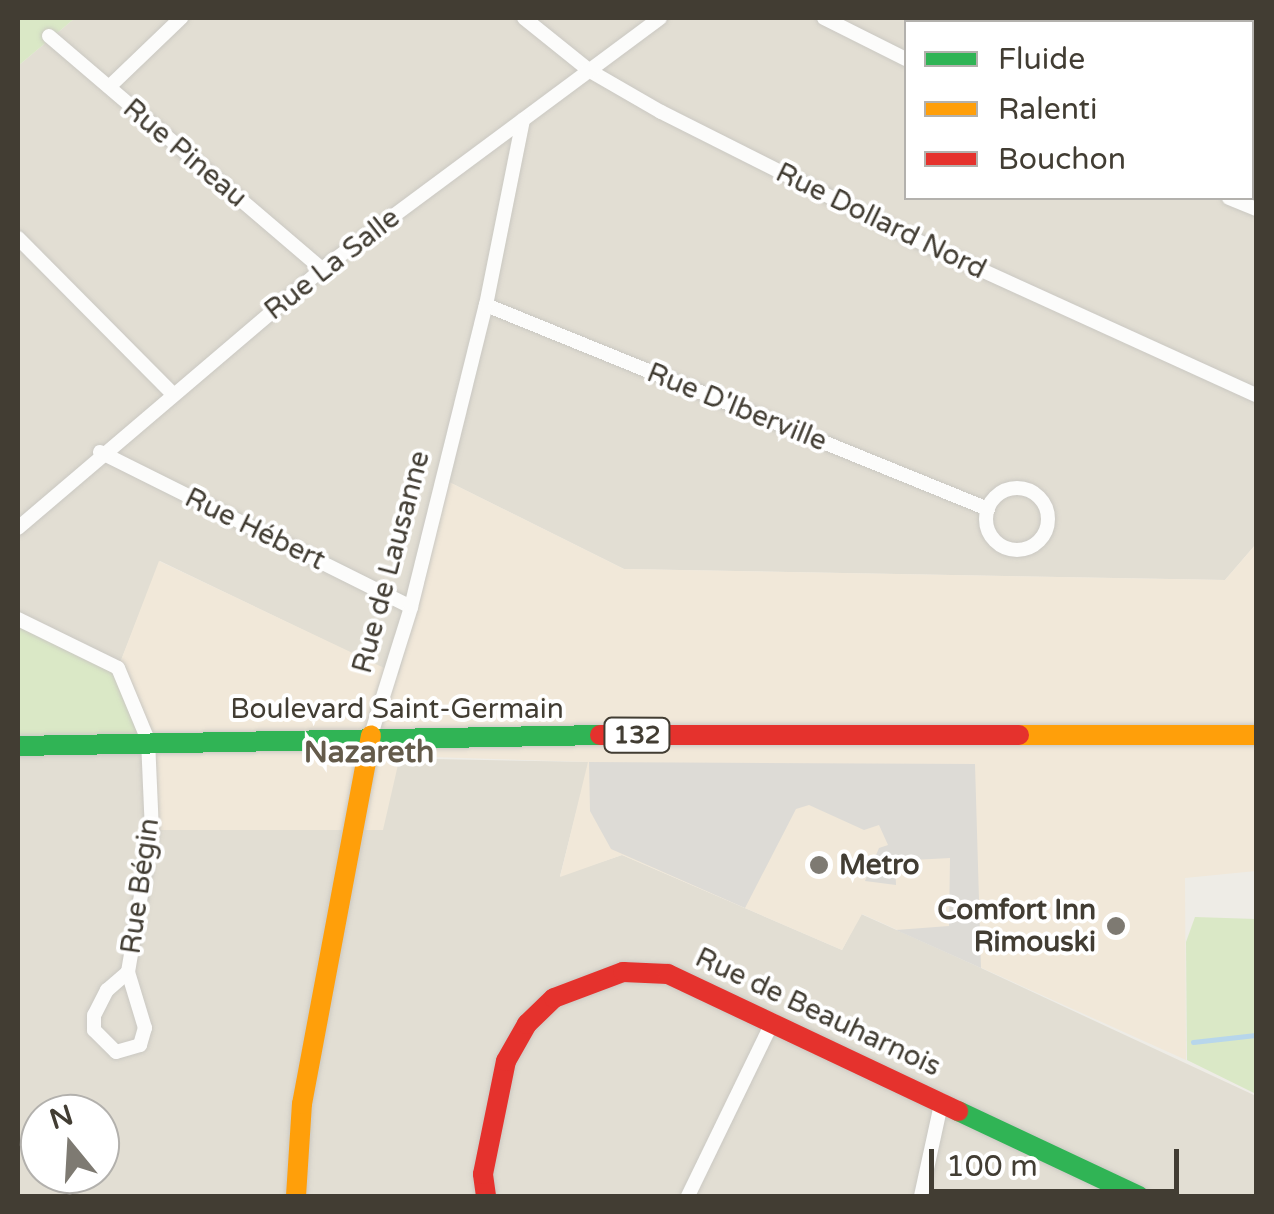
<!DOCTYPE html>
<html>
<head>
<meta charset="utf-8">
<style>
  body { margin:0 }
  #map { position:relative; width:1274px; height:1214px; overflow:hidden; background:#eeece6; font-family:"Varela Round",sans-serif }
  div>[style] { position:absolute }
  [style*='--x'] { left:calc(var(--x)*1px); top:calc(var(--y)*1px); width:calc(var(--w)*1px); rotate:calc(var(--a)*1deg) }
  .residential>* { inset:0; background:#e2ded3 }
  .commercial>* { inset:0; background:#f1e8d9 }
  .green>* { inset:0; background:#dae8c6 }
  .parking>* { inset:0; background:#dddbd6 }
  .stream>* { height:5px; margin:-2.5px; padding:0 2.5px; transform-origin:2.5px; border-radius:2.5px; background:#b7d6eb }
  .roads { filter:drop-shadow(0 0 2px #cac8c2) drop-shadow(0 0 2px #cac8c2) }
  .street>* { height:14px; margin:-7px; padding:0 7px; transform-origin:7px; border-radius:7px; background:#fcfcfb }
  .street>.ring { margin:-7px; padding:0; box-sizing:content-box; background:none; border:14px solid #fcfcfb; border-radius:50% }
  .fast>* { height:20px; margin:-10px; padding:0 10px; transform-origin:10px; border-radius:10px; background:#30b455 }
  .slow>* { height:20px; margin:-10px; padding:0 10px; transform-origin:10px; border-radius:10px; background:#ff9f0a }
  .jam>* { height:20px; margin:-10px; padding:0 10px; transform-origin:10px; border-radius:10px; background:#e5322d }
  .dots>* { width:28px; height:28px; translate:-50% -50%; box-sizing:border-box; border:5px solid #fff; border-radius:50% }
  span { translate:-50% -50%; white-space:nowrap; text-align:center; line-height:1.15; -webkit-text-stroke:8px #fff; paint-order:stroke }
  .shield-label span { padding:2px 8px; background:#fff; border:2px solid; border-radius:8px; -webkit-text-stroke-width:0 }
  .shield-label { font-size:25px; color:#423d33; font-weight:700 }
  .street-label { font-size:28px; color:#423d33 }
  .poi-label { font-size:28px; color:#423d33; font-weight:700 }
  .left { translate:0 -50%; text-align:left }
  .right { translate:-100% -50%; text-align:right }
  .neighbourhood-label { font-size:30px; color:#645b4b; font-weight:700 }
  .frame { position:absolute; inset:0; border:20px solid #423d33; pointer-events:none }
  .legend { position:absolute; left:904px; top:20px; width:350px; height:180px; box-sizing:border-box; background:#fff; border:2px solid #b3b1ad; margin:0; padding:12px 18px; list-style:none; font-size:30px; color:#423d33 }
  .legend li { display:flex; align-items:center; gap:20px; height:50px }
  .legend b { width:50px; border:2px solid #b3b1ad }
  .north { position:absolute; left:20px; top:1094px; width:100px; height:100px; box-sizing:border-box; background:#fff; border:2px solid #b3b1ad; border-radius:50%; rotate:342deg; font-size:28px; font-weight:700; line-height:40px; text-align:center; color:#423d33 }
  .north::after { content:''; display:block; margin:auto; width:35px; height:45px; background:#7e7a72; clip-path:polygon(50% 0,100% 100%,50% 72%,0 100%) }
  .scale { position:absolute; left:929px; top:1149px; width:250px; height:45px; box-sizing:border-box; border:5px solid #423d33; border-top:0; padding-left:12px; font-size:30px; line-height:35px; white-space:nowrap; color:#423d33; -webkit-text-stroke:8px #fff; paint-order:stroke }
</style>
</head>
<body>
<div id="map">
  <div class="residential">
    <i style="clip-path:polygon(75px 18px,1085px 18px,906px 22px,906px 198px,1252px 198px,1256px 139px,1256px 544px,1225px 580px,624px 569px,447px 481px,399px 676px,160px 561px,120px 663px,18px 613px,18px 66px)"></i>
    <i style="clip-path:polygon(evenodd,18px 751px,589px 762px,560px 876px,622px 855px,842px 950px,861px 914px,981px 968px,1256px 1096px,1256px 1196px,18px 1196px,18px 751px,40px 1114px,100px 1114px,100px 1174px,40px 1174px,40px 1114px)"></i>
  </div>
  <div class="commercial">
    <i style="clip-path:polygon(447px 481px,624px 569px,1225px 580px,1256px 544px,1256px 871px,1185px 878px,1186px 1060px,862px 914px,842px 950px,622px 855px,560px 877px,588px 762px,400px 756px,383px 830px,152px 830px,149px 746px,118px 668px,159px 561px,399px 675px)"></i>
  </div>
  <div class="green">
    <i style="clip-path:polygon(18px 18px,75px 18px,18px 66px)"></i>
    <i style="clip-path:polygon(1085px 18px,1256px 18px,1252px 153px,1252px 22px,1078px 22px)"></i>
    <i style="clip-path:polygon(18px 620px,118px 668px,148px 740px,18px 746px)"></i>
    <i style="clip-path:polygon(1195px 917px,1256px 919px,1256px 1094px,1187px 1060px,1186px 942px)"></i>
  </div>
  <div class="parking">
    <i style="clip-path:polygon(589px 762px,975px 764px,981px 968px,896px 930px,949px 926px,950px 858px,895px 861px,896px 885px,865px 881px,879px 848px,888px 845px,879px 825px,864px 830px,809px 805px,796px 809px,745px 908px,611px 849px,590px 811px)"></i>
  </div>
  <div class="stream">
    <i style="--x:1193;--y:1042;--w:63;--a:-6.3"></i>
  </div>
  <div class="roads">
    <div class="street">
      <i style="--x:524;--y:18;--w:85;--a:38.8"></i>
      <i style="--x:590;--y:71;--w:82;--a:30"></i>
      <i style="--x:661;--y:112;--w:278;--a:26.7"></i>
      <i style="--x:909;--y:237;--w:381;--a:24.5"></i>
      <i style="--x:824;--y:18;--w:92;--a:26.6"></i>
      <i style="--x:1056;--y:22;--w:7;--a:-34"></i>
      <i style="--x:49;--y:36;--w:359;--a:40.5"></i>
      <i style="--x:109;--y:87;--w:100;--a:-43.8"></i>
      <i style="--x:1229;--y:198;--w:29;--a:22"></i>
      <i style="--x:18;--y:238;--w:217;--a:45.2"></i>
      <i style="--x:486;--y:305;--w:542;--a:22.12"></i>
      <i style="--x:100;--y:452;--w:347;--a:26.5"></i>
      <i class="ring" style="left:986px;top:488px;width:48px;height:48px"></i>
      <i style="--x:18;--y:528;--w:399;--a:-40.4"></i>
      <i style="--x:322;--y:269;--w:421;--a:-36.6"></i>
      <i style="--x:18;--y:619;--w:111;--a:26.1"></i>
      <i style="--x:118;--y:668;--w:78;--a:67.4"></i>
      <i style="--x:148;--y:740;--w:90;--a:87.5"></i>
      <i style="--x:152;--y:830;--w:144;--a:99.6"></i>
      <i style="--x:128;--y:972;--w:28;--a:139"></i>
      <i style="--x:107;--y:990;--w:28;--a:117"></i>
      <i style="--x:94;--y:1015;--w:15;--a:90"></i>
      <i style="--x:94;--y:1030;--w:31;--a:45"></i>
      <i style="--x:116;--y:1052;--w:25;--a:-16"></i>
      <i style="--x:140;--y:1045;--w:18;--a:-74"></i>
      <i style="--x:145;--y:1028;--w:59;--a:-106.9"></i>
      <i style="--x:371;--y:735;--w:134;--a:-72.6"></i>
      <i style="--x:411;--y:607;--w:311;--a:-76.1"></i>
      <i style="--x:486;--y:305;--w:189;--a:-78.7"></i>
      <i style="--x:688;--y:1196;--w:195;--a:-64.1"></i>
      <i style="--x:921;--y:1196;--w:98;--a:-77.7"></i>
    </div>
    <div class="fast">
      <i style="--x:18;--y:746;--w:582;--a:-1.08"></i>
      <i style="--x:958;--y:1111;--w:200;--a:25.2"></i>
    </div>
    <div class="slow">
      <i style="--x:1019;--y:735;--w:237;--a:0"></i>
      <i style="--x:296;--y:1196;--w:92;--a:-86.3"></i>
      <i style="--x:302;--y:1104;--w:375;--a:-79.4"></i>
    </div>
    <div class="jam">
      <i style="--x:600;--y:735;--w:419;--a:0"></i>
      <i style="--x:486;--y:1196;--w:22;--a:-98"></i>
      <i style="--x:483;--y:1174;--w:115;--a:-78.5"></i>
      <i style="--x:506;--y:1061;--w:43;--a:-60.4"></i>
      <i style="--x:527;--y:1024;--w:37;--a:-44"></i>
      <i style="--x:554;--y:998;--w:74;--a:-20.6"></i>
      <i style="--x:623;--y:972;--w:45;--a:2.5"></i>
      <i style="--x:668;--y:974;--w:321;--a:25.3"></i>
    </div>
  </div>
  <div class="dots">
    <i style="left:819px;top:865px;background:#7e7a72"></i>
    <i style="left:1116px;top:926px;background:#7e7a72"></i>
  </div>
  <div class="shield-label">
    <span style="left:637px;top:735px">132</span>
  </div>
  <div class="street-label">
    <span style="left:185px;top:153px;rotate:40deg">Rue Pineau</span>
    <span style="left:881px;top:221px;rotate:26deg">Rue Dollard Nord</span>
    <span style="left:332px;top:264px;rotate:-38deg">Rue La Salle</span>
    <span style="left:737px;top:407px;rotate:22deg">Rue D'Iberville</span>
    <span style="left:255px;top:529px;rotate:26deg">Rue Hébert</span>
    <span style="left:391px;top:562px;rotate:-75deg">Rue de Lausanne</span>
    <span style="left:397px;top:709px">Boulevard Saint-Germain</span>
    <span style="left:140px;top:886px;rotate:-82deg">Rue Bégin</span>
    <span style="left:818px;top:1012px;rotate:25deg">Rue de Beauharnois</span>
  </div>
  <div class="poi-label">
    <span class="left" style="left:839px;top:865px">Metro</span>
    <span class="right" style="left:1096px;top:926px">Comfort Inn<br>Rimouski</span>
  </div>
  <div class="neighbourhood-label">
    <span style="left:369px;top:753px">Nazareth</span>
  </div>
  <div class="frame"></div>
  <ul class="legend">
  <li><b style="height:12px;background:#30b455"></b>Fluide</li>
  <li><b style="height:12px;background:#ff9f0a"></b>Ralenti</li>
  <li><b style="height:12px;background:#e5322d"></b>Bouchon</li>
  </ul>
  <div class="north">N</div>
  <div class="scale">100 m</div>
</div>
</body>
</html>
